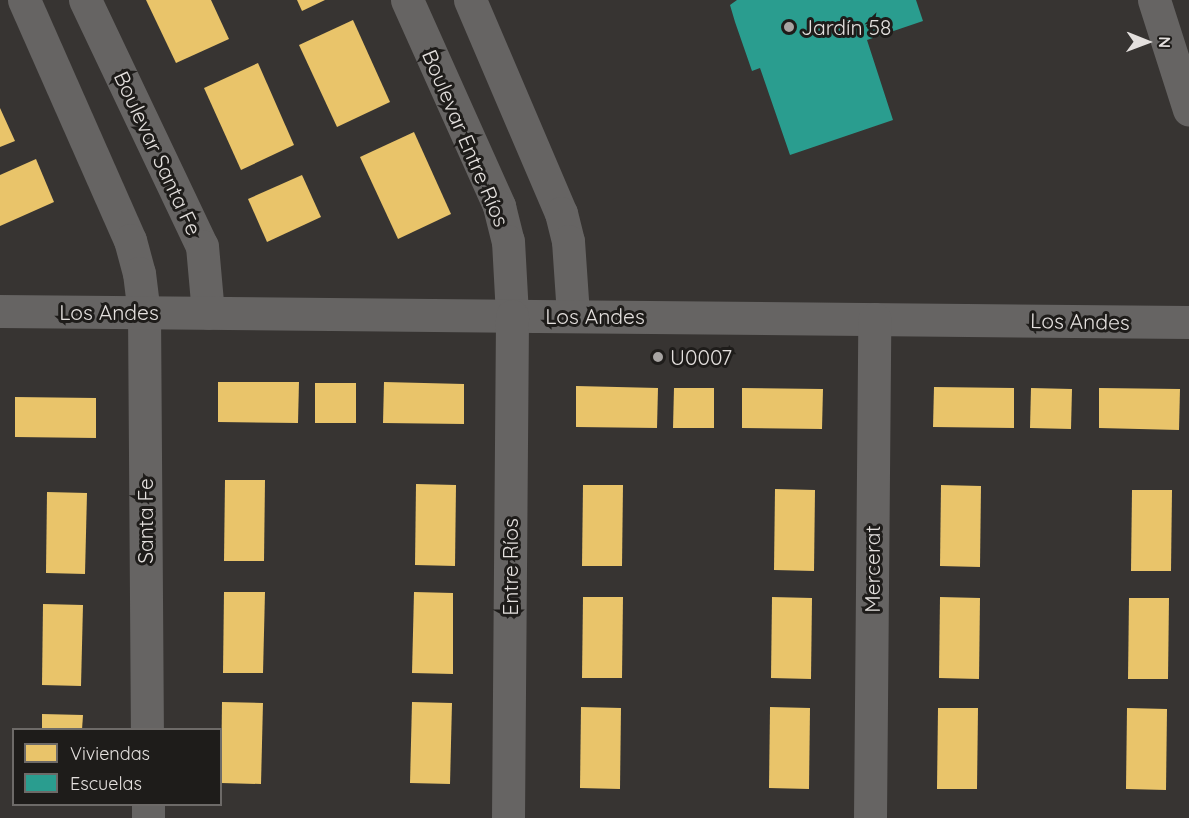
<!DOCTYPE html>
<html>
<head>
<meta charset="utf-8">
<style>
  body { margin:0 }
  #map { position:relative; width:1189px; height:818px; overflow:hidden; background:#373432; font-family:Quicksand,sans-serif }
  div>[style] { position:absolute }
  [style*='--x'] { left:calc(var(--x)*1px); top:calc(var(--y)*1px); width:calc(var(--w)*1px); rotate:calc(var(--a)*1deg) }
  .homes>* { inset:0; background:#e9c46a }
  .schools>* { inset:0; background:#2a9d8f }
  .minor>* { height:33px; margin:-16.5px; padding:0 16.5px; transform-origin:16.5px; border-radius:16.5px; background:#666463 }
  .tertiary>* { height:33px; margin:-16.5px; padding:0 16.5px; transform-origin:16.5px; border-radius:16.5px; background:#666463 }
  .dots>* { width:16px; height:16px; translate:-50% -50%; box-sizing:border-box; border:3px solid #1e1c1a; border-radius:50% }
  span { translate:-50% -50%; white-space:nowrap; text-align:center; line-height:1.15; -webkit-text-stroke:6px #1e1c1a; paint-order:stroke }
  .poi-label { font-size:21px; color:#e4e0de }
  .left { translate:0 -50%; text-align:left }
  .street-label { font-size:21px; color:#e4e0de }
  .legend { position:absolute; left:12px; top:728px; width:210px; height:78px; box-sizing:border-box; background:#1e1c1a; border:2px solid #6d6a68; margin:0; padding:8px 10px; list-style:none; font-size:18px; color:#e4e0de }
  .legend li { display:flex; align-items:center; gap:12px; height:30px }
  .legend b { width:30px; border:2px solid #6d6a68 }
  .north { position:absolute; left:1117px; top:12px; width:60px; height:60px; -webkit-text-stroke:4px #1e1c1a; paint-order:stroke; rotate:91deg; font-size:16px; font-weight:700; line-height:24px; text-align:center; color:#e4e0de }
  .north::after { content:''; display:block; margin:auto; width:21px; height:27px; background:#e4e0de; clip-path:polygon(50% 0,100% 100%,50% 72%,0 100%) }
</style>
</head>
<body>
<div id="map">
  <div class="homes">
    <i style="clip-path:polygon(146px 0,211px 0,229px 39px,176px 63px)"></i>
    <i style="clip-path:polygon(297px 0,325px 0,302px 11px)"></i>
    <i style="clip-path:polygon(353px 20px,390px 102px,337px 127px,299px 45px)"></i>
    <i style="clip-path:polygon(258px 63px,294px 145px,241px 170px,204px 88px)"></i>
    <i style="clip-path:polygon(0 108px,15px 141px,0 147px)"></i>
    <i style="clip-path:polygon(414px 132px,451px 214px,398px 239px,360px 157px)"></i>
    <i style="clip-path:polygon(36px 159px,54px 202px,0 226px,0 175px)"></i>
    <i style="clip-path:polygon(302px 175px,321px 217px,267px 242px,248px 199px)"></i>
    <i style="clip-path:polygon(218px 382px,299px 382px,298px 423px,218px 422px)"></i>
    <i style="clip-path:polygon(384px 382px,464px 384px,464px 424px,383px 423px)"></i>
    <i style="clip-path:polygon(315px 383px,356px 383px,356px 423px,315px 423px)"></i>
    <i style="clip-path:polygon(576px 386px,658px 388px,657px 428px,576px 427px)"></i>
    <i style="clip-path:polygon(934px 387px,1014px 388px,1014px 428px,933px 427px)"></i>
    <i style="clip-path:polygon(674px 388px,714px 388px,714px 428px,673px 428px)"></i>
    <i style="clip-path:polygon(742px 388px,823px 389px,822px 429px,742px 428px)"></i>
    <i style="clip-path:polygon(1031px 388px,1072px 389px,1071px 429px,1030px 428px)"></i>
    <i style="clip-path:polygon(1099px 388px,1180px 389px,1179px 430px,1099px 428px)"></i>
    <i style="clip-path:polygon(15px 397px,96px 398px,96px 438px,15px 437px)"></i>
    <i style="clip-path:polygon(225px 480px,265px 480px,264px 561px,224px 561px)"></i>
    <i style="clip-path:polygon(416px 484px,456px 485px,455px 566px,415px 565px)"></i>
    <i style="clip-path:polygon(583px 485px,623px 485px,622px 566px,582px 566px)"></i>
    <i style="clip-path:polygon(941px 485px,981px 486px,980px 567px,940px 566px)"></i>
    <i style="clip-path:polygon(775px 489px,815px 490px,814px 571px,774px 570px)"></i>
    <i style="clip-path:polygon(1132px 490px,1172px 490px,1171px 571px,1131px 571px)"></i>
    <i style="clip-path:polygon(47px 492px,87px 493px,85px 574px,46px 573px)"></i>
    <i style="clip-path:polygon(224px 592px,265px 592px,263px 673px,223px 673px)"></i>
    <i style="clip-path:polygon(414px 592px,453px 593px,453px 674px,412px 673px)"></i>
    <i style="clip-path:polygon(583px 597px,623px 597px,622px 678px,582px 678px)"></i>
    <i style="clip-path:polygon(772px 597px,812px 598px,811px 679px,771px 678px)"></i>
    <i style="clip-path:polygon(940px 597px,980px 598px,979px 679px,939px 678px)"></i>
    <i style="clip-path:polygon(1129px 598px,1169px 598px,1168px 679px,1128px 679px)"></i>
    <i style="clip-path:polygon(43px 604px,83px 605px,81px 686px,42px 685px)"></i>
    <i style="clip-path:polygon(222px 702px,263px 703px,261px 784px,221px 783px)"></i>
    <i style="clip-path:polygon(412px 702px,452px 703px,450px 784px,410px 783px)"></i>
    <i style="clip-path:polygon(581px 707px,621px 708px,620px 789px,580px 788px)"></i>
    <i style="clip-path:polygon(770px 707px,810px 708px,809px 789px,769px 788px)"></i>
    <i style="clip-path:polygon(938px 708px,978px 708px,977px 789px,937px 789px)"></i>
    <i style="clip-path:polygon(1127px 708px,1167px 709px,1166px 790px,1126px 789px)"></i>
    <i style="clip-path:polygon(42px 714px,83px 715px,82px 730px,42px 730px)"></i>
  </div>
  <div class="schools">
    <i style="clip-path:polygon(737px 0,916px 0,923px 21px,867px 40px,893px 120px,790px 155px,760px 68px,752px 71px,735px 22px,730px 5px)"></i>
  </div>
  <div class="minor">
    <i style="--x:24;--y:0;--w:262;--a:66.2"></i>
    <i style="--x:130;--y:240;--w:34;--a:75"></i>
    <i style="--x:139;--y:273;--w:39;--a:83"></i>
    <i style="--x:144;--y:312;--w:418;--a:89.6"></i>
    <i style="--x:85;--y:0;--w:272;--a:64.6"></i>
    <i style="--x:202;--y:246;--w:67;--a:84.9"></i>
    <i style="--x:407;--y:0;--w:226;--a:65.9"></i>
    <i style="--x:499;--y:206;--w:36;--a:76"></i>
    <i style="--x:508;--y:241;--w:75;--a:86.9"></i>
    <i style="--x:470;--y:0;--w:232;--a:66.9"></i>
    <i style="--x:561;--y:213;--w:29;--a:76"></i>
    <i style="--x:568;--y:241;--w:74;--a:86.1"></i>
    <i style="--x:1154;--y:0;--w:115;--a:72.3"></i>
    <i style="--x:0;--y:311;--w:1189;--a:0.53"></i>
    <i style="--x:148;--y:804;--w:14;--a:90"></i>
    <i style="--x:870;--y:818;--w:499;--a:-89.5"></i>
  </div>
  <div class="tertiary">
    <i style="--x:508;--y:818;--w:502;--a:-89.54"></i>
  </div>
  <div class="dots">
    <i style="left:789px;top:27px;background:#a7a4a2"></i>
    <i style="left:658px;top:357px;background:#a7a4a2"></i>
  </div>
  <div class="poi-label">
    <span class="left" style="left:801px;top:27px">Jardín 58</span>
    <span class="left" style="left:670px;top:357px">U0007</span>
  </div>
  <div class="street-label">
    <span style="left:466px;top:138px;rotate:67deg">Boulevar Entre Ríos</span>
    <span style="left:158px;top:153px;rotate:65deg">Boulevar Santa Fe</span>
    <span style="left:109px;top:312px">Los Andes</span>
    <span style="left:595px;top:316px">Los Andes</span>
    <span style="left:1080px;top:321px;rotate:1deg">Los Andes</span>
    <span style="left:145px;top:521px;rotate:-90deg">Santa Fe</span>
    <span style="left:510px;top:567px;rotate:-90deg">Entre Ríos</span>
    <span style="left:872px;top:569px;rotate:-90deg">Mercerat</span>
  </div>
  <ul class="legend">
  <li><b style="height:16px;background:#e9c46a"></b>Viviendas</li>
  <li><b style="height:16px;background:#2a9d8f"></b>Escuelas</li>
  </ul>
  <div class="north">N</div>
</div>
</body>
</html>
